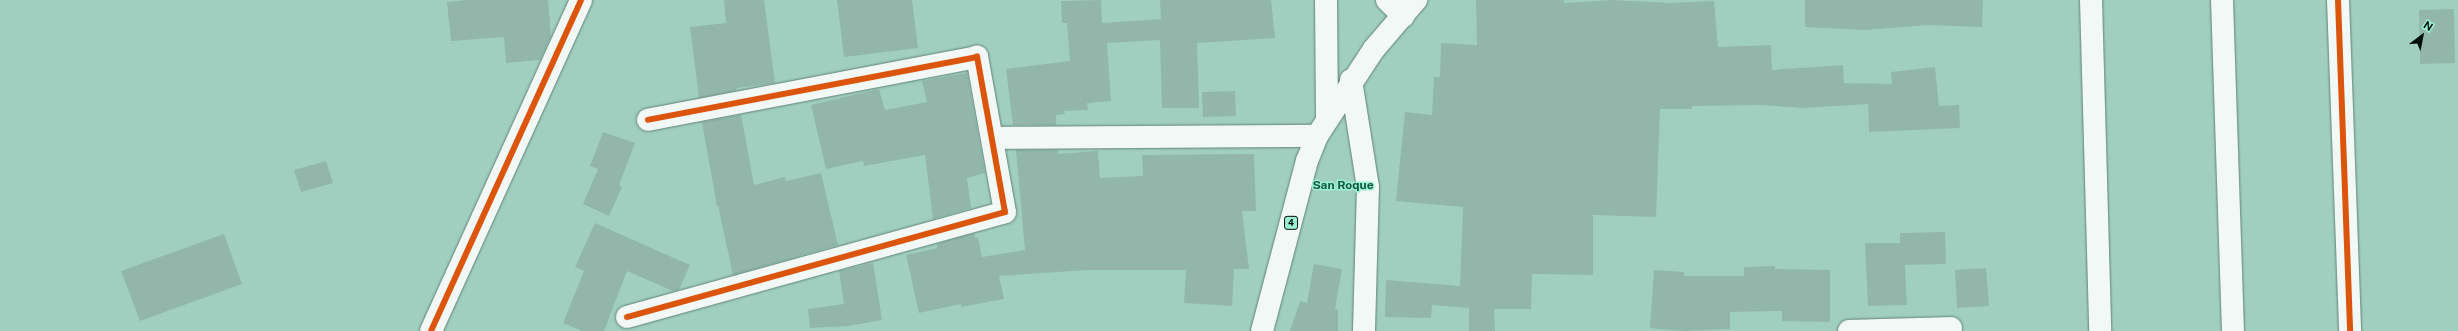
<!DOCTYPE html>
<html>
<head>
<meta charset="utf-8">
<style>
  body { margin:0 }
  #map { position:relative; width:2458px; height:331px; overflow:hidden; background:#a1cfbf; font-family:"Public Sans",sans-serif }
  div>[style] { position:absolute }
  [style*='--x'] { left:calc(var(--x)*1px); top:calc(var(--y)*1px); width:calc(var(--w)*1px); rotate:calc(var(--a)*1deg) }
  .building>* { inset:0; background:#92b7aa }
  .roads { filter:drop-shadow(0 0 1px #628379) drop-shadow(0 0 1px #628379) }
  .minor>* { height:22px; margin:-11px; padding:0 11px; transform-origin:11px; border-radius:11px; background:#f1f8f5 }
  .major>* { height:22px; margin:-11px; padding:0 11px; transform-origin:11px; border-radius:11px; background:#f1f8f5 }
  .highway>* { height:22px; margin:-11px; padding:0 11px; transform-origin:11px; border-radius:11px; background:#f1f8f5 }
  .cycleway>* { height:6px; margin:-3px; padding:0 3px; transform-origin:3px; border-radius:3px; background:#dc550c }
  span { translate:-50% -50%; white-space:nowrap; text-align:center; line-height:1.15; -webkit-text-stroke:3px #9befd2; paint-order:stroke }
  .shield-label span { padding:1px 3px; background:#9befd2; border:1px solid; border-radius:3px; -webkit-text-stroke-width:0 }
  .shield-label { font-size:9px; color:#001009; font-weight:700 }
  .quarter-label { font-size:12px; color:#135845; font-weight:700 }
  .north { position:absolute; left:2402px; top:16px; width:40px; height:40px; -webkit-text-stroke:3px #9befd2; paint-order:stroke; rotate:32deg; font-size:11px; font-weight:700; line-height:16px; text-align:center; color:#001009 }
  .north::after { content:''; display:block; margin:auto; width:14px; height:18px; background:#001009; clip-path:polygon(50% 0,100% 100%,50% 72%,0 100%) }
</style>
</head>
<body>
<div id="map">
  <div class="building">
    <i style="clip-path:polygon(468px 0,548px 0,551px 36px,540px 60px,506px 63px,504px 37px,451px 41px,447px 2px)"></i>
    <i style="clip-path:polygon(724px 0,764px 0,775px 83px,736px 88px,737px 90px,699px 98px,690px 27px,726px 23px)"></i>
    <i style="clip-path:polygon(837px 0,912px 0,918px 48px,844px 57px)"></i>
    <i style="clip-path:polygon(1101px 0,1102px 23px,1161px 19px,1160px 0,1271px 0,1275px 38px,1197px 43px,1199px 108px,1162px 108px,1160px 40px,1107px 43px,1111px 101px,1087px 103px,1088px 110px,1064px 111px,1065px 114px,1056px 115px,1056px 125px,1013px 125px,1006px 69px,1070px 61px,1067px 23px,1062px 23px,1061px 1px)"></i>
    <i style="clip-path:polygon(1476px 0,1564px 0,1564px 3px,1612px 0,1671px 3px,1714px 1px,1718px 47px,1771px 45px,1772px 70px,1843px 65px,1844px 83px,1892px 84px,1891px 72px,1935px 67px,1939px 106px,1959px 105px,1960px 128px,1869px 132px,1868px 104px,1803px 108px,1761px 105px,1692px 106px,1692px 109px,1660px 109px,1656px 217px,1593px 215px,1593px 275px,1532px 274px,1531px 309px,1494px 309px,1495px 331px,1469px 331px,1469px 308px,1432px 305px,1431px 318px,1385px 317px,1386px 280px,1460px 286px,1463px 207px,1396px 201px,1405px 112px,1432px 115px,1434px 77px,1440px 77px,1441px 43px,1477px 45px)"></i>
    <i style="clip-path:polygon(1805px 0,1983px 0,1982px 27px,1928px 25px,1865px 30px,1805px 27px)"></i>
    <i style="clip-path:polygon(2454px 9px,2455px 63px,2420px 64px,2419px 10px)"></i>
    <i style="clip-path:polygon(967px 73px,985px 173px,967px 178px,971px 208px,933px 219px,925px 155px,864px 166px,863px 161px,826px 169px,811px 105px,879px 89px,885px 110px,927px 102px,922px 81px)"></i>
    <i style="clip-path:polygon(1235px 91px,1236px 116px,1203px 117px,1202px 92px)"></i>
    <i style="clip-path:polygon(741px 115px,754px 185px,785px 177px,786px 181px,821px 173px,838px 245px,733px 275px,718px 205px,717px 207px,702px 122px)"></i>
    <i style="clip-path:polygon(603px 132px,635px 143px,619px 185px,622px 187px,609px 216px,583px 204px,598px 169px,590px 166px)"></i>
    <i style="clip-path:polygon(1016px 150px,1058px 150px,1058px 154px,1098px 151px,1100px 178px,1143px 176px,1142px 155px,1254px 154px,1256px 211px,1242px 211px,1249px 269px,1234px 269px,1232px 306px,1184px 303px,1186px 270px,1088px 270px,999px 276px,1004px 299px,961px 307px,961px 304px,919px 313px,906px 255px,937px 248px,937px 244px,974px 233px,975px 238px,978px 237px,982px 257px,1025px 250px)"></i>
    <i style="clip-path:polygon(326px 161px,333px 183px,301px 192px,294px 170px)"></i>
    <i style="clip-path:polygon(595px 223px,690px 265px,679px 290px,673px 291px,627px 271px,604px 331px,582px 331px,563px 323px,584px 271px,575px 267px)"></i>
    <i style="clip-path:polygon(1945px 232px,1946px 264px,1905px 265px,1907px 305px,1868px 306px,1865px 243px,1900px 243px,1900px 233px)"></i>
    <i style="clip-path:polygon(224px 234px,242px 284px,140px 321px,121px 271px)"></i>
    <i style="clip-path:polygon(873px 263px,882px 320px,848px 326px,810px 328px,808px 309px,844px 304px,839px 271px)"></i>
    <i style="clip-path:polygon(1314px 264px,1342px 269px,1335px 309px,1338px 310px,1338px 331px,1290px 331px,1300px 301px,1307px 303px)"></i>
    <i style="clip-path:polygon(1775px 266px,1775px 269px,1830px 270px,1830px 322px,1782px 321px,1782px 311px,1730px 312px,1730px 329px,1681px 331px,1650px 328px,1654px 270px,1684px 272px,1684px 276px,1744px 276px,1744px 267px)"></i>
    <i style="clip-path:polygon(1986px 268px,1989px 306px,1957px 308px,1955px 270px)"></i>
  </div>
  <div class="roads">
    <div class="minor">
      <i style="--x:2091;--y:0;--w:331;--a:88.4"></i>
      <i style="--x:2222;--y:0;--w:331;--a:88.1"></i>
      <i style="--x:2338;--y:0;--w:331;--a:87.9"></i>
      <i style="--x:1351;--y:80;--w:108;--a:81"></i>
      <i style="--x:1368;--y:187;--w:144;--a:91.6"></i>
      <i style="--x:993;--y:138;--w:324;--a:-0.4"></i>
      <i style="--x:627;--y:317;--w:392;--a:-15.5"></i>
      <i style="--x:1005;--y:212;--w:158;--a:-100.2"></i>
      <i style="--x:977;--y:57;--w:335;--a:169.2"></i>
      <i style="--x:431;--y:331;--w:363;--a:-65.6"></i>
      <i style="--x:1849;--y:331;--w:102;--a:-1.7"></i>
    </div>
    <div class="major">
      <i style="--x:1326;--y:0;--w:119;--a:89.5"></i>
      <i style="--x:1387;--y:0;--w:23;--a:45"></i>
    </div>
    <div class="highway">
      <i style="--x:1262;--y:331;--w:176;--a:-75.2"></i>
      <i style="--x:1307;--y:161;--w:27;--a:-68"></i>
      <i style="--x:1317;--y:136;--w:104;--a:-56.8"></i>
      <i style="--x:1374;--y:49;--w:65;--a:-49.4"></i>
    </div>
  </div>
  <div class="cycleway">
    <i style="--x:2338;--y:0;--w:331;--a:87.9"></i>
    <i style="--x:627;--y:317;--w:392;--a:-15.5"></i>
    <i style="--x:1005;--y:212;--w:158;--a:-100.2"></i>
    <i style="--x:977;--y:57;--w:335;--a:169.2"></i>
    <i style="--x:431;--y:331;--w:363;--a:-65.6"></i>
  </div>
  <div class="shield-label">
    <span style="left:1291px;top:223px">4</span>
  </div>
  <div class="quarter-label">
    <span style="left:1343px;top:186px">San Roque</span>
  </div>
  <div class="north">N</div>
</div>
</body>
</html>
